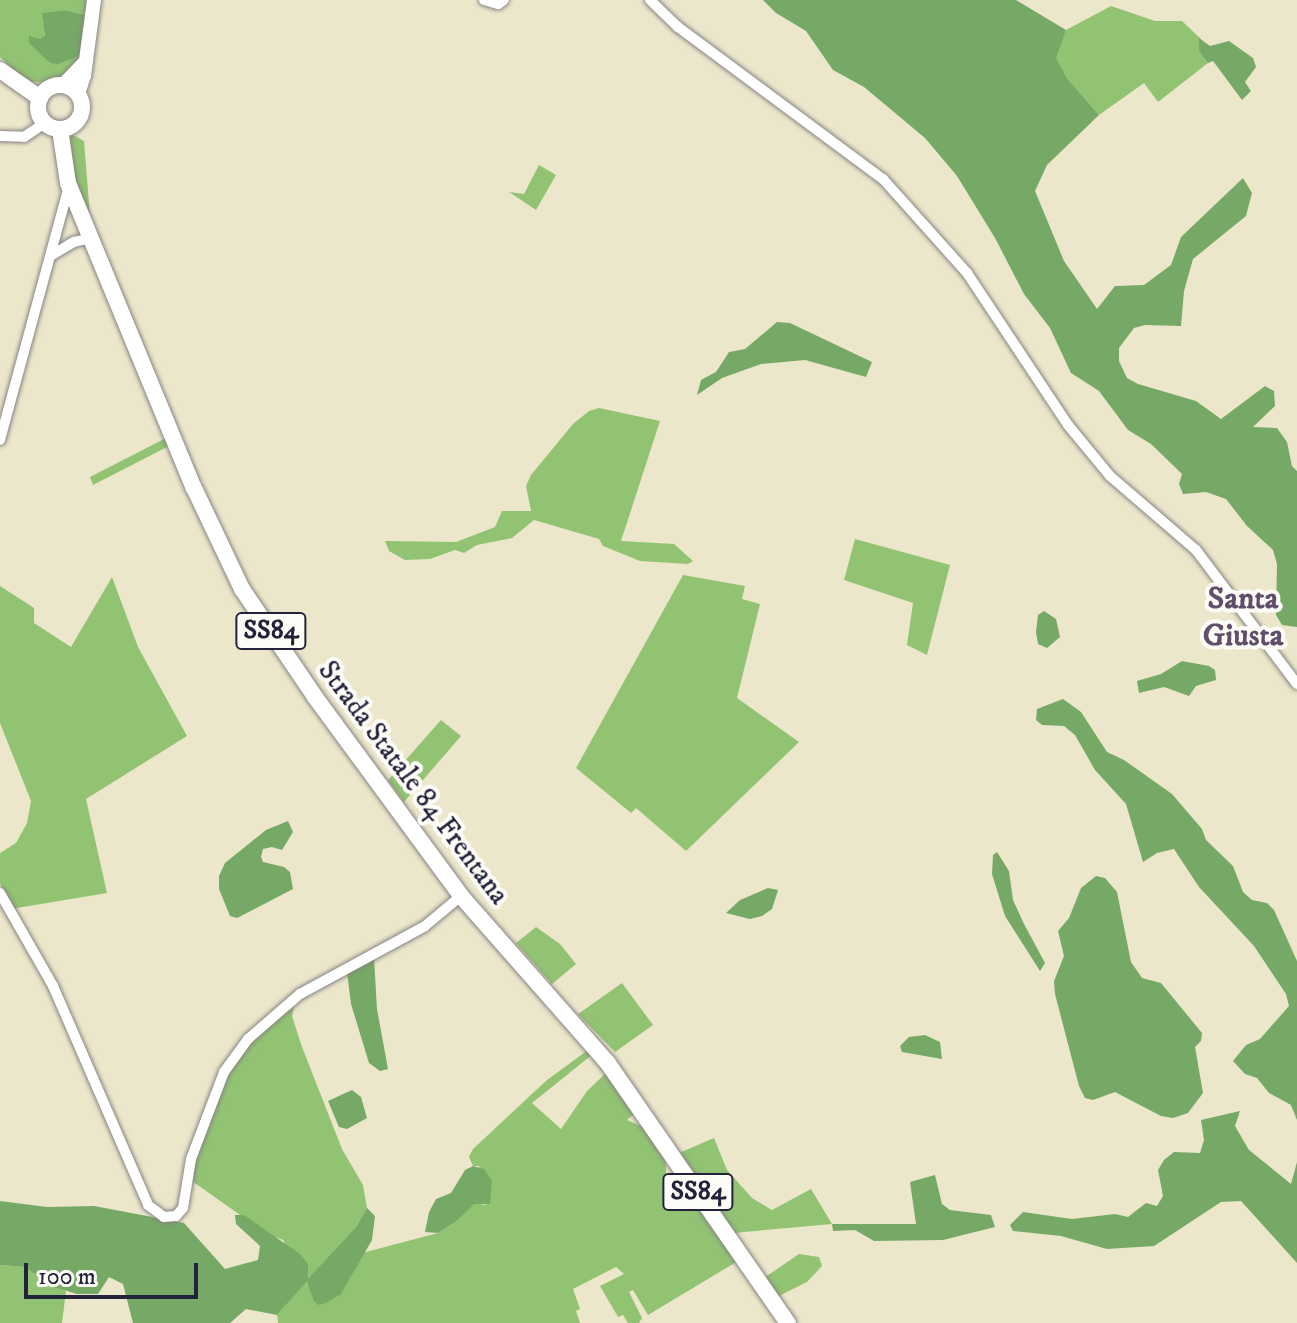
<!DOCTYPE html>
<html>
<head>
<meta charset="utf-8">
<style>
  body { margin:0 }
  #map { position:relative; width:1297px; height:1323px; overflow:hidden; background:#ece7cb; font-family:"IM FELL DW Pica",serif }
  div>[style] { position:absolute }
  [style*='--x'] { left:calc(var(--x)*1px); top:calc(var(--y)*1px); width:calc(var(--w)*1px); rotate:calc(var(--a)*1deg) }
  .green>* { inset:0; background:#92c373 }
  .forest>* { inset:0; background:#75a965 }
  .roads { filter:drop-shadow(0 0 2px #878483) drop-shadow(0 0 2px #878483) }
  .street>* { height:10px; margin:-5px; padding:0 5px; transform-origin:5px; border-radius:5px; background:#fff }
  .secondary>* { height:14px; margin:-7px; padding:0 7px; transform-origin:7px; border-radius:7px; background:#fff }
  .primary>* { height:16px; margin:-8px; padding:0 8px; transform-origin:8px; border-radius:8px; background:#fff }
  .primary>.ring { margin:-8px; padding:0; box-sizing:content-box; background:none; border:16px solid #fff; border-radius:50% }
  span { translate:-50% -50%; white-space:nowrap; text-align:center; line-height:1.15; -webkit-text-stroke:8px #fdfcf7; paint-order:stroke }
  .shield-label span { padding:2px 6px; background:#fdfcf7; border:2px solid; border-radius:6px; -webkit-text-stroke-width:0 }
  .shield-label { font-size:26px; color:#22223b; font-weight:700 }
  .street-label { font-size:28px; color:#22223b }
  .quarter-label { font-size:32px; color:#614e6a; font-weight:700 }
  .scale { position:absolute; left:24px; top:1263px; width:174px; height:36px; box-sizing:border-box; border:4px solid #22223b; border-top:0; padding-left:10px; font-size:24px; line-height:28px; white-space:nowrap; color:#22223b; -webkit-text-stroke:6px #fdfcf7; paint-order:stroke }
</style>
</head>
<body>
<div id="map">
  <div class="green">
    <i style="clip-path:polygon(0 0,87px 0,86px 15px,64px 10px,43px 13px,45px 37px,40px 40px,43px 55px,50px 63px,79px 56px,78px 63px,62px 77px,48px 82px,32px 82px,17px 73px,0 57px)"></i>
    <i style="clip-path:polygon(1111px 6px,1155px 21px,1182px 21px,1201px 39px,1204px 58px,1208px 63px,1158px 102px,1144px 83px,1099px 115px,1067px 78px,1055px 57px,1066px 30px)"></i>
    <i style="clip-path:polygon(73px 135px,84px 141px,90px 216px,65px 158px,65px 140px)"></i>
    <i style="clip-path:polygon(539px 165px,556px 175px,536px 210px,509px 192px,524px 194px)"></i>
    <i style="clip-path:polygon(599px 408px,660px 421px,621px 541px,674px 544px,693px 561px,688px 564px,640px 561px,603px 546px,599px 539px,534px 520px,512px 538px,477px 545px,464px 553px,455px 550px,430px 559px,405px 560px,389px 551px,385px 541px,456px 542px,495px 527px,502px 511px,531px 511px,526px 486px,531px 475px,573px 424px,589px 411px)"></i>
    <i style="clip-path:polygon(166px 438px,169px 446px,93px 485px,90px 477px)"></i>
    <i style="clip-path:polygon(855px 539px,950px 565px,927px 655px,907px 645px,913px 603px,844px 580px)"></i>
    <i style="clip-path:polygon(683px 575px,745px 586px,742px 599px,760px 604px,737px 698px,799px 742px,686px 851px,636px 808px,631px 813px,576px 768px)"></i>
    <i style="clip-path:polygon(112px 577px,138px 647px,187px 736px,86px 799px,107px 893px,11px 909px,0 883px,0 853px,16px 843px,27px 823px,31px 801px,0 723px,0 586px,34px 608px,34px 623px,71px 647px)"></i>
    <i style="clip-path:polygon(441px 720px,461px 736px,404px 802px,388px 780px)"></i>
    <i style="clip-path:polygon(536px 927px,560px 944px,576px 964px,552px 984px,516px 943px)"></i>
    <i style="clip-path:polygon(622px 983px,653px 1025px,615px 1052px,578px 1014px)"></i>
    <i style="clip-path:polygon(295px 1003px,292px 1016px,302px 1047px,342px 1149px,363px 1185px,367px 1208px,356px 1227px,308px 1280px,313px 1300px,349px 1280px,362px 1253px,438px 1233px,457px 1221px,474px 1203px,486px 1205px,479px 1166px,473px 1166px,469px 1157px,473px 1149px,547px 1080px,588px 1050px,593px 1054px,532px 1103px,561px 1129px,587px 1091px,607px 1072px,636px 1112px,627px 1120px,648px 1129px,665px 1153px,667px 1185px,671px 1190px,690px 1191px,738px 1261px,648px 1315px,633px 1290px,629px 1292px,642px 1318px,639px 1323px,628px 1323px,623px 1315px,618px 1317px,600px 1286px,624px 1274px,616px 1267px,573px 1289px,580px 1309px,576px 1311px,580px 1323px,278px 1323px,277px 1315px,307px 1280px,283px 1240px,264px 1232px,192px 1181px,196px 1156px,228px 1070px,240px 1053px)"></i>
    <i style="clip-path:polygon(714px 1138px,727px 1170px,752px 1198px,772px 1210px,811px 1189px,832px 1224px,733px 1233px,679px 1153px)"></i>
    <i style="clip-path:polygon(799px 1254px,819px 1257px,822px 1266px,807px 1282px,777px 1297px,764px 1278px)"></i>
    <i style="clip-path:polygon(0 1265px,25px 1267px,66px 1291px,62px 1323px,0 1323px)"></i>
  </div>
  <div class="forest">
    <i style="clip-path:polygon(763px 0,1016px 0,1066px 30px,1056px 58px,1067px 78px,1099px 115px,1047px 165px,1035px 191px,1064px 261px,1097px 309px,1115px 286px,1144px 285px,1171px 265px,1181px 237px,1243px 178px,1252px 193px,1246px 216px,1193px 259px,1184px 291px,1181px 326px,1145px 325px,1134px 328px,1119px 348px,1119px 361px,1127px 378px,1138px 384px,1196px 401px,1221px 419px,1265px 386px,1274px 391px,1275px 406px,1253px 427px,1277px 428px,1287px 442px,1292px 466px,1297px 471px,1297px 627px,1282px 625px,1276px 615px,1277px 564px,1273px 550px,1247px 526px,1226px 499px,1206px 492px,1183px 494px,1179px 484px,1182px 474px,1151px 444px,1128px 430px,1099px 391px,1071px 373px,1050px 328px,1024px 294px,995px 238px,957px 176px,925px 138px,864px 87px,833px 70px,806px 31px,776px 13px)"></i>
    <i style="clip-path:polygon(64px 10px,86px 15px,79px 56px,58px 64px,50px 63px,29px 43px,29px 36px,40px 39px,45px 36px,42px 13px)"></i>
    <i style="clip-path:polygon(1199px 38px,1210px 46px,1229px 41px,1253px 58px,1256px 67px,1245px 82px,1251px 91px,1242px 100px,1213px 61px,1208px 63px,1204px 58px,1199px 50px)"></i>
    <i style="clip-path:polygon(777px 322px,790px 323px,872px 362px,866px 377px,805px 360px,761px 364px,722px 378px,697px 395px,701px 380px,716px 372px,729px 352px,745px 349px)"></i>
    <i style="clip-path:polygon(1044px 611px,1056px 619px,1060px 637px,1047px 648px,1038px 644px,1036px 632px,1038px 615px)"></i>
    <i style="clip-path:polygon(1182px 661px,1209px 666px,1215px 670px,1216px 680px,1196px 686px,1189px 696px,1164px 687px,1139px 693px,1137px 681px,1161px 674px)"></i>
    <i style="clip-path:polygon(1063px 699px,1081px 712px,1107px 752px,1124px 760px,1172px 794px,1202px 829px,1206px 840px,1233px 866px,1243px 892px,1252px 900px,1267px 903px,1274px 910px,1297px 961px,1297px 1120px,1291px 1105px,1269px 1093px,1257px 1078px,1245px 1074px,1233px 1061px,1246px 1045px,1260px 1039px,1289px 1006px,1286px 994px,1254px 946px,1199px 887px,1174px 849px,1157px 853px,1143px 862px,1126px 804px,1095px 770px,1075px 735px,1064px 726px,1042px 725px,1036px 720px,1037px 709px)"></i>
    <i style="clip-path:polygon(288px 821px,293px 832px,282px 850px,272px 847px,263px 849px,261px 857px,263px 862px,284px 867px,290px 872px,293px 889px,237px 918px,230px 916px,219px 889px,219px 876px,225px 863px,266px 830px)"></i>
    <i style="clip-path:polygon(997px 852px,1009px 871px,1013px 900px,1024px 924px,1045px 963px,1040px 971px,1005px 916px,992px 874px,993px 855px)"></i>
    <i style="clip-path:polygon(1096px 876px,1105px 878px,1117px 892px,1131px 962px,1142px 978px,1161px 983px,1202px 1033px,1201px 1041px,1195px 1047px,1203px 1093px,1188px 1113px,1173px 1118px,1161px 1116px,1115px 1092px,1093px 1100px,1085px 1098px,1079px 1086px,1055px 994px,1054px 981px,1064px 956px,1058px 931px,1069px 918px,1081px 888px)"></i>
    <i style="clip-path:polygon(768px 888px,778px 890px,772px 909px,762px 916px,750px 919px,726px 913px,740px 900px)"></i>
    <i style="clip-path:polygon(374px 958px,377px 1009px,388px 1069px,380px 1071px,369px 1063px,351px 1004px,347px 972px)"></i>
    <i style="clip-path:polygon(925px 1035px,940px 1042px,942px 1059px,902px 1052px,900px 1046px,909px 1037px)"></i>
    <i style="clip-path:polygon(352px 1090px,361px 1097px,367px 1118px,347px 1129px,339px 1127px,328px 1101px)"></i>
    <i style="clip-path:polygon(1240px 1111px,1235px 1126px,1249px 1150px,1291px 1184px,1297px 1162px,1297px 1263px,1241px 1201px,1221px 1202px,1154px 1246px,1107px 1249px,1061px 1236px,1013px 1231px,1010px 1225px,1023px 1212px,1072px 1219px,1115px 1214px,1128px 1217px,1146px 1203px,1157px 1206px,1163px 1196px,1158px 1170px,1164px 1160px,1174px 1152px,1200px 1153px,1204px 1140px,1201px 1120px)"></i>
    <i style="clip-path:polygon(473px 1166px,484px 1169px,492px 1181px,490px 1204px,474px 1204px,457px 1221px,438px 1233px,425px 1232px,429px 1212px,436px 1199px,451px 1193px,465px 1170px)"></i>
    <i style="clip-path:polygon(935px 1175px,942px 1204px,950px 1210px,991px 1215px,995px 1227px,943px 1240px,874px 1241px,855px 1230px,833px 1231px,832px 1224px,916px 1224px,910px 1182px)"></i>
    <i style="clip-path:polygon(0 1201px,47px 1207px,94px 1206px,184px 1223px,225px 1269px,258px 1260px,260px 1246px,236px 1224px,235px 1215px,244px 1215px,300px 1254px,308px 1264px,308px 1279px,356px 1227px,367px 1208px,375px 1216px,372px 1240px,349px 1280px,341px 1294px,326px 1303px,319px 1305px,313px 1300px,307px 1281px,277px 1315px,246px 1309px,230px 1323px,133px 1323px,123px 1284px,109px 1277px,98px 1294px,77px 1294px,54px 1287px,25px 1267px,0 1265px)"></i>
  </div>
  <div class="roads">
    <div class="street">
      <i style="--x:484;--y:0;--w:15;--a:16"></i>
      <i style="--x:498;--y:4;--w:7;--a:-34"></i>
      <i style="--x:650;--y:0;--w:39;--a:44"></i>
      <i style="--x:678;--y:27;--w:255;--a:36.6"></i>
      <i style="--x:883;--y:179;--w:126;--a:48.2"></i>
      <i style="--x:967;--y:273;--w:182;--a:56.4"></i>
      <i style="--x:1068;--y:425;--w:66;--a:50.5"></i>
      <i style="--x:1110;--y:476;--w:113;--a:40.7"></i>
      <i style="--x:1196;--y:550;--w:168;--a:53"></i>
      <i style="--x:0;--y:136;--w:24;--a:2"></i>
      <i style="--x:24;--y:137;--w:25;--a:-34"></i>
      <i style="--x:52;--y:255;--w:26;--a:-31"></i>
      <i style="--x:74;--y:242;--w:18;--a:-13"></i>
      <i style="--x:0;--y:440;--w:260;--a:-74.8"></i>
      <i style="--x:0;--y:893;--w:107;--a:60.3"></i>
      <i style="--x:53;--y:986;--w:239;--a:66.5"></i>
      <i style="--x:148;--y:1205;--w:20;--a:37"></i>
      <i style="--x:164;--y:1217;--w:12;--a:-5"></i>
      <i style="--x:176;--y:1216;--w:11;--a:-49"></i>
      <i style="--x:183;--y:1208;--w:50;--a:-80.7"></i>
      <i style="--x:191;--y:1159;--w:93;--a:-69.2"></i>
      <i style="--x:224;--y:1072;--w:41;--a:-54"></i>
      <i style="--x:248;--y:1039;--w:69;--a:-40.9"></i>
      <i style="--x:300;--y:994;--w:142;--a:-28.5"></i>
      <i style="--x:425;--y:926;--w:47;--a:-39.8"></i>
    </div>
    <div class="secondary">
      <i style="--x:63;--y:85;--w:30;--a:-46"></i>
      <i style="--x:78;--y:94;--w:19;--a:-72"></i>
      <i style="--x:84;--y:76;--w:77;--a:-82.5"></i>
    </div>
    <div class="primary">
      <i style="--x:0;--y:70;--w:49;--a:35"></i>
      <i class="ring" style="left:38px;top:85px;width:28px;height:28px"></i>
      <i style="--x:60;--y:129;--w:55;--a:81.6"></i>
      <i style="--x:68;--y:183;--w:330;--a:67.6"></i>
      <i style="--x:194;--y:488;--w:112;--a:64.6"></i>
      <i style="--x:242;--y:589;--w:130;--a:55.9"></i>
      <i style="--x:315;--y:697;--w:247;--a:53.7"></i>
      <i style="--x:461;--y:896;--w:221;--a:48.7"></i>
      <i style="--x:607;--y:1062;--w:318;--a:55.3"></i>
    </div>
  </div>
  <div class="shield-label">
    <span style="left:271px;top:631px">SS84</span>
    <span style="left:698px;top:1192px">SS84</span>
  </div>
  <div class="street-label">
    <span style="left:413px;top:783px;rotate:53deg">Strada Statale 84 Frentana</span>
  </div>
  <div class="quarter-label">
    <span style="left:1243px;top:618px">Santa<br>Giusta</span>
  </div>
  <div class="scale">100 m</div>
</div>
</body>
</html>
